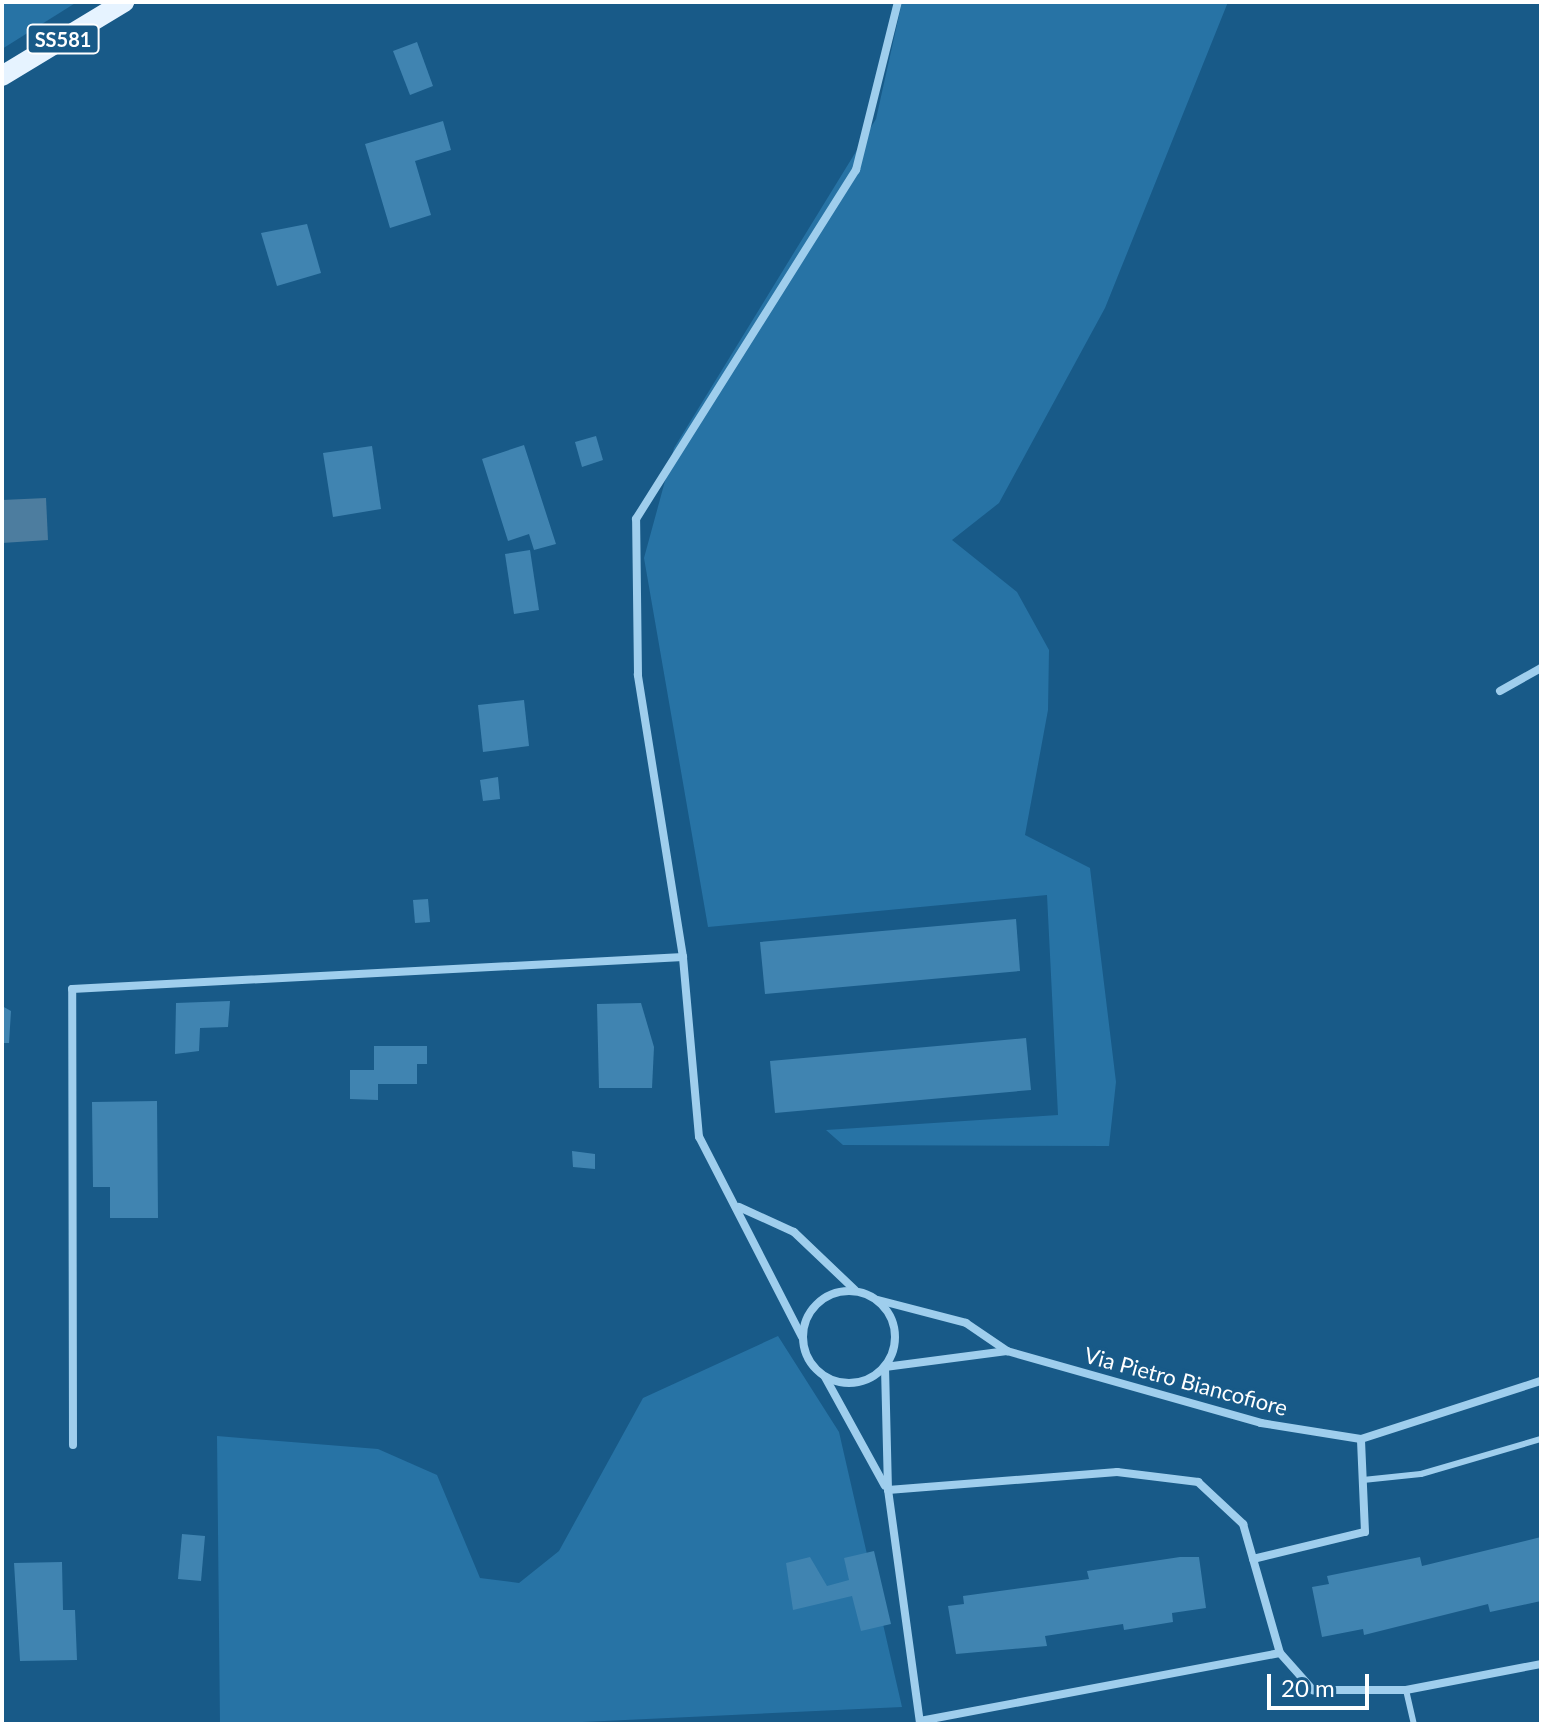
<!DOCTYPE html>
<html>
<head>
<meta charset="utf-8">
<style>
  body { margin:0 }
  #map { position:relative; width:1543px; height:1726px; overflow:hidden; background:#185a88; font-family:Lato,sans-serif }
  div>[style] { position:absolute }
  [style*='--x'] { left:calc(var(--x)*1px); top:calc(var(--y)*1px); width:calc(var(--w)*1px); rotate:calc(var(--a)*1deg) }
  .green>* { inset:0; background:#2773a5 }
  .water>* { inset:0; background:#4d7d9f }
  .building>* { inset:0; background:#4084b1 }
  .service>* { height:6px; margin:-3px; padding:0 3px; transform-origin:3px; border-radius:3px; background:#9fceed }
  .minor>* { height:8px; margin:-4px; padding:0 4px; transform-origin:4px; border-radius:4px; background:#9fceed }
  .minor>.ring { margin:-4px; padding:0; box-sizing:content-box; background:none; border:8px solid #9fceed; border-radius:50% }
  .primary>* { height:20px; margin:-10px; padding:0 10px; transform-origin:10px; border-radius:10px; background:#e6f3ff }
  span { translate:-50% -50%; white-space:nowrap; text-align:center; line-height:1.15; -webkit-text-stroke:8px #185a88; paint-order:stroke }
  .shield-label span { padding:2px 6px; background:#185a88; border:2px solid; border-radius:6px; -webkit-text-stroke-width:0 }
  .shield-label { font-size:20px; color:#fff; font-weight:700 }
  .street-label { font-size:22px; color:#fff }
  .frame { position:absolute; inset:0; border:4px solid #fff; pointer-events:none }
  .scale { position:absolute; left:1267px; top:1674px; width:102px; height:36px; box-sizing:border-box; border:4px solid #fff; border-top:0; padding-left:10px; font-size:24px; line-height:28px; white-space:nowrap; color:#fff; -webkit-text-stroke:6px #185a88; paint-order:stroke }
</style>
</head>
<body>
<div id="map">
  <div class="green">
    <i style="clip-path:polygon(2px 2px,77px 2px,2px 49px)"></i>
    <i style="clip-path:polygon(902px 2px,1228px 2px,1105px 308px,999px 503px,952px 540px,1017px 592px,1049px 650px,1048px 710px,1025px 835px,1090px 868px,1116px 1082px,1109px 1146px,843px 1145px,826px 1130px,1058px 1115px,1047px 895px,708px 927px,644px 558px,674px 448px,876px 119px)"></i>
    <i style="clip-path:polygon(778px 1336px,839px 1432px,902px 1707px,540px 1724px,220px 1724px,217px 1436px,378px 1449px,437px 1475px,480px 1578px,519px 1583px,559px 1551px,643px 1398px)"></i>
  </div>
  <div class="water">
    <i style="clip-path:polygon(46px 498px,48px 540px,2px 543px,2px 500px)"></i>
  </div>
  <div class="building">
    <i style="clip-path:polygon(417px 42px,433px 86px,410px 95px,393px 51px)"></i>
    <i style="clip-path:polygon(443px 121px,451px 150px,415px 161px,431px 215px,390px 228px,365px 144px)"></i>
    <i style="clip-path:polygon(307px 224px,321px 273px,277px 286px,261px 233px)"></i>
    <i style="clip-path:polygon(596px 436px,603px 460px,582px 467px,575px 442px)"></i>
    <i style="clip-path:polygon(524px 445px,556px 544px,534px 550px,529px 534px,508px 541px,482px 459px)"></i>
    <i style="clip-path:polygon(372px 446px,381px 509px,333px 517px,323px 453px)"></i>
    <i style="clip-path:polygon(530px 550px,539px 610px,514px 614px,505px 554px)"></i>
    <i style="clip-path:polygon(524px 700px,529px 746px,483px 752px,478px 705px)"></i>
    <i style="clip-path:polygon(498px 777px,500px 799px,483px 801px,480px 780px)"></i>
    <i style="clip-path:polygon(428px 899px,430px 922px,415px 923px,413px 900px)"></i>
    <i style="clip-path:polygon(1016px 919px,1020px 971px,765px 994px,760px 942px)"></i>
    <i style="clip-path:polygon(230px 1001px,228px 1027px,200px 1028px,199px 1051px,175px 1054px,176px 1003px)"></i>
    <i style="clip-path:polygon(641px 1003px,654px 1047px,652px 1088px,599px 1088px,597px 1004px)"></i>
    <i style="clip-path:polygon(2px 1006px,11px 1011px,9px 1043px,2px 1043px)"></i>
    <i style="clip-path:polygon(1026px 1038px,1031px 1090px,775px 1113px,770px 1061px)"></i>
    <i style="clip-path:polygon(374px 1046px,427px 1046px,427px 1064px,417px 1064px,417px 1084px,378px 1084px,378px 1100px,350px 1099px,350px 1070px,374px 1070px)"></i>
    <i style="clip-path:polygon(157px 1101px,158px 1218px,110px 1218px,110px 1187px,93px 1187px,92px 1102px)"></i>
    <i style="clip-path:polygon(572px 1151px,595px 1154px,595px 1169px,573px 1167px)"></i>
    <i style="clip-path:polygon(182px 1534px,205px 1536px,201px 1581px,178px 1579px)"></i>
    <i style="clip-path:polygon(1541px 1537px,1541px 1601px,1490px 1612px,1488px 1604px,1364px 1635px,1363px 1629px,1322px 1637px,1312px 1587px,1329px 1584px,1327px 1576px,1420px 1557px,1422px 1566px)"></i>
    <i style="clip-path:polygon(874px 1551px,891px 1624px,861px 1631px,852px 1596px,793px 1610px,786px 1563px,810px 1557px,827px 1586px,849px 1580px,844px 1558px)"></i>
    <i style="clip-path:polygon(1180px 1557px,1199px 1557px,1206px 1608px,1172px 1613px,1173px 1622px,1124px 1630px,1123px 1624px,1045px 1636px,1047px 1646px,956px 1654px,948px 1606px,964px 1604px,963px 1596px,1089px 1579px,1087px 1571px)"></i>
    <i style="clip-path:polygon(62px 1562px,63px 1610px,75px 1610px,77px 1660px,20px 1661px,14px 1563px)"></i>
  </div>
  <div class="service">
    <i style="--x:1363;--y:1480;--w:58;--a:-5.9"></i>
    <i style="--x:1421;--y:1474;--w:125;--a:-16.3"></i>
    <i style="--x:1406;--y:1690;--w:35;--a:77"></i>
  </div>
  <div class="minor">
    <i style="--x:1500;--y:691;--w:47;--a:-29.3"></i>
    <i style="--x:739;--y:1207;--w:60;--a:24.4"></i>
    <i style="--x:794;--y:1232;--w:84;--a:43.6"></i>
    <i class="ring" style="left:803px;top:1291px;width:84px;height:84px"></i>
    <i style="--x:878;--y:1300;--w:91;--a:14.6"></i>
    <i style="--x:966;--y:1323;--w:50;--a:34.3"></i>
    <i style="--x:1007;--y:1351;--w:264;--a:15.8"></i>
    <i style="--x:1261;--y:1423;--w:101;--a:9.1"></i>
    <i style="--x:1361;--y:1439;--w:189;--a:-17.9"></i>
    <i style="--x:802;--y:1337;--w:225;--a:-117.2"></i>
    <i style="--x:699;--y:1137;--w:181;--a:-95.1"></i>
    <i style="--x:683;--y:957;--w:286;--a:-99.1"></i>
    <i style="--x:638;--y:675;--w:156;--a:-90.7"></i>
    <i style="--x:636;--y:519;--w:413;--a:-57.8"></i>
    <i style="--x:856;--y:170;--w:173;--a:-76"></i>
    <i style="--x:825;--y:1377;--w:124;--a:61.2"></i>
    <i style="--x:73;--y:1445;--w:456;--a:-90.1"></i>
    <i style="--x:72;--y:989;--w:612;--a:-3"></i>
    <i style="--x:888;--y:1490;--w:230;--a:-4.5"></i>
    <i style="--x:1117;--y:1472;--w:82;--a:7"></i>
    <i style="--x:1198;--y:1482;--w:62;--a:43"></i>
    <i style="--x:1243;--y:1524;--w:134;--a:74"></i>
    <i style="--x:1253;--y:1559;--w:115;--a:-13.6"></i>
    <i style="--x:1365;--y:1532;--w:93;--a:-92.5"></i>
    <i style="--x:920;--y:1721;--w:366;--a:-10.7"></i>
    <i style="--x:1280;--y:1653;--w:50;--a:48.3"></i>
    <i style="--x:1313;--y:1690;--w:93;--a:0"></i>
    <i style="--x:1406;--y:1690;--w:137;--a:-10.9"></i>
    <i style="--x:920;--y:1723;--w:235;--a:-97.8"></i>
    <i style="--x:888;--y:1490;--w:123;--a:-91.4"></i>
    <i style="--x:885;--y:1367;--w:123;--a:-7.5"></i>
  </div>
  <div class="primary">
    <i style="--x:2;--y:76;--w:143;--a:-31.2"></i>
  </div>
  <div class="shield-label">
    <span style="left:63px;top:39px">SS581</span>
  </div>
  <div class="street-label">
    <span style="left:1186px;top:1381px;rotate:15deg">Via Pietro Biancofiore</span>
  </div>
  <div class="frame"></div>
  <div class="scale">20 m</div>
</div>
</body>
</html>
